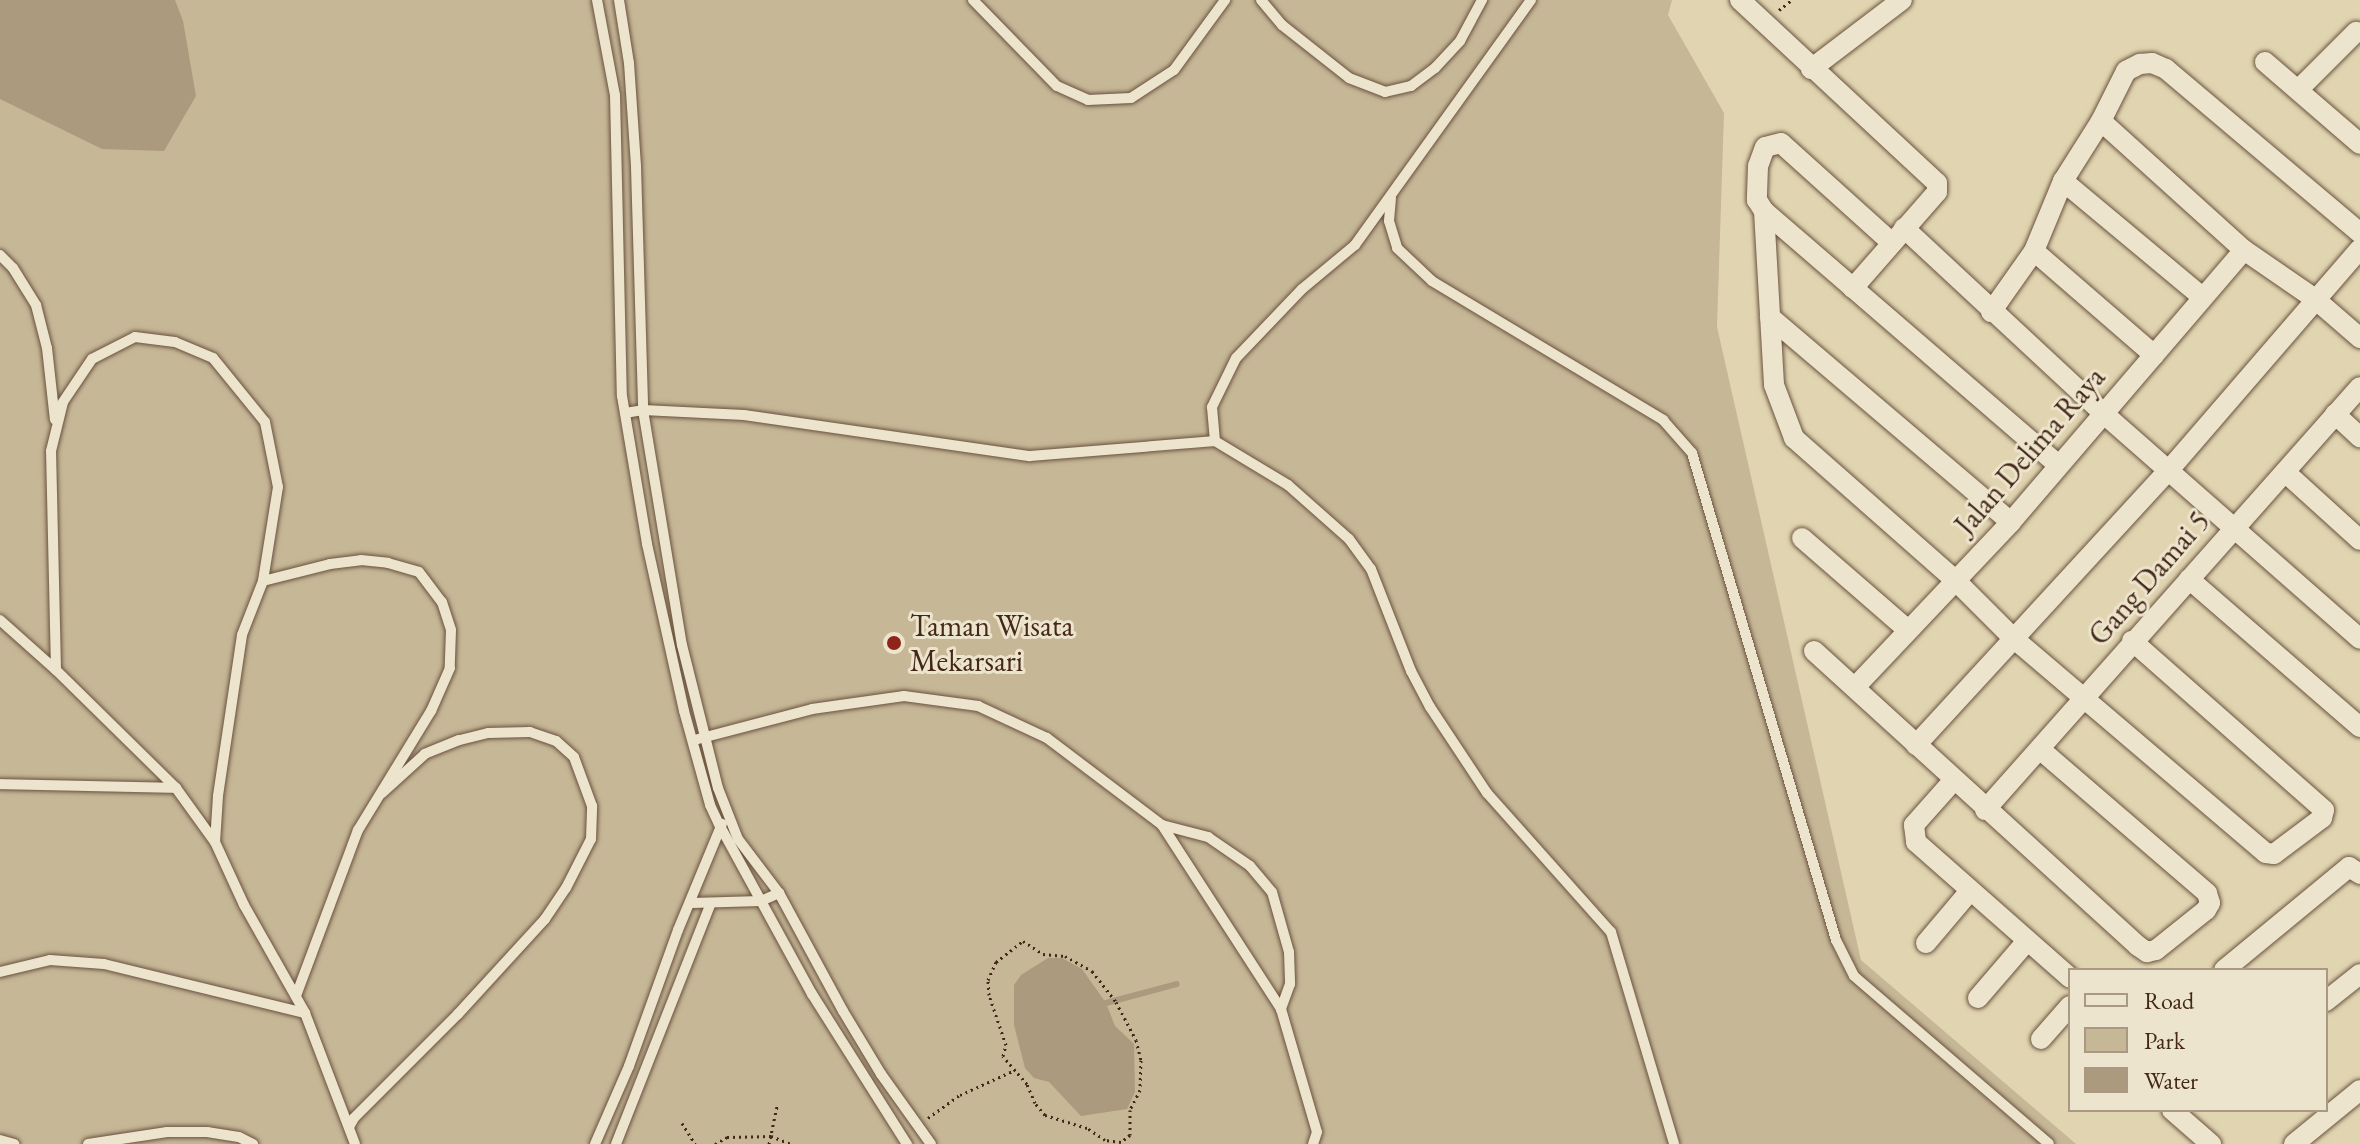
<!DOCTYPE html>
<html>
<head>
<meta charset="utf-8">
<style>
  body { margin:0 }
  #map { position:relative; width:2360px; height:1144px; overflow:hidden; background:#e1d5b1; font-family:"EB Garamond",serif }
  div>[style] { position:absolute }
  [style*='--x'] { left:calc(var(--x)*1px); top:calc(var(--y)*1px); width:calc(var(--w)*1px); rotate:calc(var(--a)*1deg) }
  .green>* { inset:0; background:#c6b797 }
  .water>* { inset:0; background:#ab9a7d }
  .stream>* { height:6px; margin:-3px; padding:0 3px; transform-origin:3px; border-radius:3px; background:#ab9a7d }
  .path>* { height:3px; margin-top:-1.5px; transform-origin:0; background:repeating-linear-gradient(90deg,#432719 0 2px,transparent 0 6px) }
  .roads { filter:drop-shadow(0 0 2px #6a523f) drop-shadow(0 0 2px #6a523f) }
  .service>* { height:10px; margin:-5px; padding:0 5px; transform-origin:5px; border-radius:5px; background:#ece4cc }
  .minor>* { height:20px; margin:-10px; padding:0 10px; transform-origin:10px; border-radius:10px; background:#ece4cc }
  .dots>* { width:22px; height:22px; translate:-50% -50%; box-sizing:border-box; border:4px solid #ece4cc; border-radius:50% }
  span { translate:-50% -50%; white-space:nowrap; text-align:center; line-height:1.15; -webkit-text-stroke:6px #ece4cc; paint-order:stroke }
  .street-label { font-size:30px; color:#432719 }
  .poi-label { font-size:30px; color:#432719 }
  .left { translate:0 -50%; text-align:left }
  .legend { position:absolute; left:2068px; top:968px; width:260px; height:144px; box-sizing:border-box; background:#ece4cc; border:2px solid #a89884; margin:0; padding:10px 14px; list-style:none; font-size:24px; color:#432719 }
  .legend li { display:flex; align-items:center; gap:16px; height:40px }
  .legend b { width:40px; border:2px solid #a89884 }
</style>
</head>
<body>
<div id="map">
  <div class="green">
    <i style="clip-path:polygon(0 0,1672px 0,1668px 15px,1724px 113px,1717px 327px,1861px 960px,2076px 1144px,0 1144px)"></i>
  </div>
  <div class="water">
    <i style="clip-path:polygon(0 0,175px 0,183px 21px,196px 96px,164px 151px,102px 149px,0 99px)"></i>
    <i style="clip-path:polygon(1048px 958px,1062px 958px,1082px 969px,1106px 1003px,1115px 1026px,1134px 1044px,1135px 1092px,1127px 1109px,1081px 1116px,1049px 1082px,1034px 1078px,1025px 1068px,1014px 1025px,1014px 985px,1021px 975px)"></i>
  </div>
  <div class="stream">
    <i style="--x:1106;--y:1003;--w:73;--a:-15"></i>
  </div>
  <div class="path">
    <i style="--x:1779;--y:10;--w:16;--a:-38"></i>
    <i style="--x:1023;--y:941;--w:24;--a:33"></i>
    <i style="--x:1043;--y:954;--w:22;--a:5"></i>
    <i style="--x:1065;--y:956;--w:31;--a:29"></i>
    <i style="--x:1092;--y:971;--w:39;--a:52"></i>
    <i style="--x:1116;--y:1002;--w:43;--a:62.2"></i>
    <i style="--x:1136;--y:1040;--w:21;--a:76"></i>
    <i style="--x:1141;--y:1060;--w:30;--a:92"></i>
    <i style="--x:1140;--y:1090;--w:22;--a:117"></i>
    <i style="--x:1130;--y:1110;--w:25;--a:90"></i>
    <i style="--x:1130;--y:1135;--w:11;--a:142"></i>
    <i style="--x:1121;--y:1142;--w:16;--a:-173"></i>
    <i style="--x:1105;--y:1140;--w:22;--a:-146"></i>
    <i style="--x:1087;--y:1128;--w:44;--a:-162.8"></i>
    <i style="--x:1045;--y:1115;--w:16;--a:-130"></i>
    <i style="--x:1035;--y:1103;--w:21;--a:-113"></i>
    <i style="--x:1027;--y:1084;--w:37;--a:-131"></i>
    <i style="--x:1003;--y:1056;--w:11;--a:-75"></i>
    <i style="--x:1006;--y:1045;--w:53;--a:-108.8"></i>
    <i style="--x:989;--y:995;--w:15;--a:-94"></i>
    <i style="--x:988;--y:980;--w:20;--a:-66"></i>
    <i style="--x:996;--y:962;--w:34;--a:-38"></i>
    <i style="--x:928;--y:1118;--w:39;--a:-36"></i>
    <i style="--x:960;--y:1095;--w:60;--a:-24.4"></i>
    <i style="--x:682;--y:1123;--w:25;--a:58"></i>
    <i style="--x:715;--y:1144;--w:14;--a:-30"></i>
    <i style="--x:727;--y:1137;--w:44;--a:-1.3"></i>
    <i style="--x:771;--y:1136;--w:22;--a:22"></i>
    <i style="--x:769;--y:1144;--w:40;--a:-78"></i>
  </div>
  <div class="roads">
    <div class="service">
      <i style="--x:597;--y:0;--w:97;--a:79.3"></i>
      <i style="--x:615;--y:95;--w:301;--a:88.7"></i>
      <i style="--x:622;--y:396;--w:150;--a:80.4"></i>
      <i style="--x:647;--y:544;--w:171;--a:77.5"></i>
      <i style="--x:684;--y:711;--w:98;--a:74.5"></i>
      <i style="--x:710;--y:805;--w:23;--a:65"></i>
      <i style="--x:720;--y:826;--w:192;--a:61.3"></i>
      <i style="--x:812;--y:994;--w:178;--a:57.7"></i>
      <i style="--x:619;--y:0;--w:64;--a:81"></i>
      <i style="--x:629;--y:63;--w:104;--a:86.1"></i>
      <i style="--x:636;--y:167;--w:243;--a:88.3"></i>
      <i style="--x:643;--y:410;--w:238;--a:80.6"></i>
      <i style="--x:682;--y:645;--w:147;--a:75.9"></i>
      <i style="--x:718;--y:788;--w:55;--a:68.6"></i>
      <i style="--x:738;--y:839;--w:68;--a:52.8"></i>
      <i style="--x:779;--y:893;--w:134;--a:61.5"></i>
      <i style="--x:843;--y:1011;--w:74;--a:58.9"></i>
      <i style="--x:881;--y:1074;--w:86;--a:54.5"></i>
      <i style="--x:973;--y:0;--w:120;--a:45.7"></i>
      <i style="--x:1057;--y:86;--w:34;--a:24"></i>
      <i style="--x:1088;--y:100;--w:43;--a:-2.7"></i>
      <i style="--x:1131;--y:98;--w:51;--a:-33.1"></i>
      <i style="--x:1174;--y:70;--w:87;--a:-53.9"></i>
      <i style="--x:1261;--y:0;--w:33;--a:50"></i>
      <i style="--x:1282;--y:25;--w:85;--a:38.3"></i>
      <i style="--x:1349;--y:78;--w:39;--a:21"></i>
      <i style="--x:1385;--y:92;--w:27;--a:-13"></i>
      <i style="--x:1411;--y:86;--w:30;--a:-37"></i>
      <i style="--x:1435;--y:68;--w:37;--a:-47"></i>
      <i style="--x:1460;--y:41;--w:47;--a:-61.8"></i>
      <i style="--x:1531;--y:0;--w:302;--a:125.7"></i>
      <i style="--x:1355;--y:245;--w:69;--a:140.3"></i>
      <i style="--x:1302;--y:289;--w:95;--a:133.7"></i>
      <i style="--x:1236;--y:358;--w:55;--a:116.1"></i>
      <i style="--x:1212;--y:407;--w:34;--a:85"></i>
      <i style="--x:1215;--y:441;--w:85;--a:31.1"></i>
      <i style="--x:1288;--y:485;--w:81;--a:41.5"></i>
      <i style="--x:1349;--y:539;--w:37;--a:54"></i>
      <i style="--x:1371;--y:569;--w:110;--a:68.6"></i>
      <i style="--x:1411;--y:671;--w:41;--a:62.2"></i>
      <i style="--x:1430;--y:707;--w:103;--a:56.5"></i>
      <i style="--x:1487;--y:793;--w:186;--a:48.3"></i>
      <i style="--x:1611;--y:932;--w:221;--a:73.4"></i>
      <i style="--x:1391;--y:198;--w:23;--a:95"></i>
      <i style="--x:1389;--y:221;--w:28;--a:73"></i>
      <i style="--x:1397;--y:248;--w:48;--a:43.3"></i>
      <i style="--x:1432;--y:281;--w:270;--a:31"></i>
      <i style="--x:1663;--y:420;--w:44;--a:48.7"></i>
      <i style="--x:1692;--y:453;--w:508;--a:73.53"></i>
      <i style="--x:1836;--y:940;--w:40;--a:63.4"></i>
      <i style="--x:1854;--y:976;--w:257;--a:40.7"></i>
      <i style="--x:0;--y:255;--w:18;--a:45"></i>
      <i style="--x:13;--y:268;--w:44;--a:58.1"></i>
      <i style="--x:36;--y:305;--w:44;--a:75.7"></i>
      <i style="--x:47;--y:348;--w:72;--a:83.7"></i>
      <i style="--x:625;--y:413;--w:18;--a:-9"></i>
      <i style="--x:643;--y:410;--w:101;--a:2.8"></i>
      <i style="--x:744;--y:415;--w:289;--a:8.2"></i>
      <i style="--x:1030;--y:456;--w:186;--a:-4.6"></i>
      <i style="--x:263;--y:581;--w:69;--a:-14.2"></i>
      <i style="--x:330;--y:564;--w:31;--a:-7"></i>
      <i style="--x:361;--y:560;--w:27;--a:6"></i>
      <i style="--x:388;--y:563;--w:32;--a:16"></i>
      <i style="--x:419;--y:572;--w:38;--a:53"></i>
      <i style="--x:442;--y:602;--w:29;--a:72"></i>
      <i style="--x:451;--y:630;--w:38;--a:92"></i>
      <i style="--x:450;--y:668;--w:47;--a:113.8"></i>
      <i style="--x:431;--y:711;--w:140;--a:121.5"></i>
      <i style="--x:358;--y:830;--w:177;--a:110.5"></i>
      <i style="--x:0;--y:620;--w:75;--a:41.8"></i>
      <i style="--x:56;--y:670;--w:168;--a:44.5"></i>
      <i style="--x:176;--y:788;--w:67;--a:54.2"></i>
      <i style="--x:215;--y:842;--w:69;--a:65.3"></i>
      <i style="--x:244;--y:905;--w:124;--a:60.5"></i>
      <i style="--x:305;--y:1013;--w:140;--a:69.1"></i>
      <i style="--x:56;--y:670;--w:219;--a:-91.3"></i>
      <i style="--x:51;--y:451;--w:50;--a:-76.2"></i>
      <i style="--x:63;--y:402;--w:52;--a:-56"></i>
      <i style="--x:92;--y:359;--w:48;--a:-27.1"></i>
      <i style="--x:135;--y:337;--w:40;--a:7.1"></i>
      <i style="--x:175;--y:342;--w:41;--a:22.8"></i>
      <i style="--x:213;--y:358;--w:82;--a:50.9"></i>
      <i style="--x:265;--y:422;--w:66;--a:78.7"></i>
      <i style="--x:278;--y:487;--w:95;--a:99.1"></i>
      <i style="--x:263;--y:581;--w:58;--a:111.3"></i>
      <i style="--x:242;--y:635;--w:163;--a:98.5"></i>
      <i style="--x:218;--y:796;--w:46;--a:93.7"></i>
      <i style="--x:698;--y:739;--w:118;--a:-14.7"></i>
      <i style="--x:812;--y:709;--w:93;--a:-8"></i>
      <i style="--x:904;--y:696;--w:75;--a:7.7"></i>
      <i style="--x:978;--y:706;--w:76;--a:24.9"></i>
      <i style="--x:1047;--y:738;--w:144;--a:37.1"></i>
      <i style="--x:1162;--y:825;--w:219;--a:57.1"></i>
      <i style="--x:1281;--y:1009;--w:128;--a:73.7"></i>
      <i style="--x:1317;--y:1132;--w:13;--a:108"></i>
      <i style="--x:0;--y:784;--w:176;--a:1.3"></i>
      <i style="--x:1162;--y:825;--w:48;--a:14.6"></i>
      <i style="--x:1208;--y:837;--w:51;--a:34.6"></i>
      <i style="--x:1250;--y:866;--w:34;--a:50"></i>
      <i style="--x:1272;--y:892;--w:62;--a:74.2"></i>
      <i style="--x:1289;--y:952;--w:32;--a:88"></i>
      <i style="--x:1290;--y:984;--w:27;--a:110"></i>
      <i style="--x:692;--y:903;--w:69;--a:-1.7"></i>
      <i style="--x:761;--y:901;--w:20;--a:-24"></i>
      <i style="--x:0;--y:972;--w:51;--a:-13.5"></i>
      <i style="--x:50;--y:960;--w:54;--a:4.2"></i>
      <i style="--x:104;--y:964;--w:207;--a:13.7"></i>
      <i style="--x:349;--y:1127;--w:10;--a:-61"></i>
      <i style="--x:354;--y:1118;--w:147;--a:-45"></i>
      <i style="--x:458;--y:1014;--w:129;--a:-47.5"></i>
      <i style="--x:545;--y:919;--w:37;--a:-56"></i>
      <i style="--x:566;--y:888;--w:55;--a:-63"></i>
      <i style="--x:591;--y:839;--w:33;--a:-88"></i>
      <i style="--x:592;--y:806;--w:52;--a:-110.2"></i>
      <i style="--x:574;--y:757;--w:24;--a:-138"></i>
      <i style="--x:556;--y:741;--w:28;--a:-161"></i>
      <i style="--x:530;--y:732;--w:42;--a:178.6"></i>
      <i style="--x:488;--y:733;--w:30;--a:166"></i>
      <i style="--x:459;--y:740;--w:37;--a:158"></i>
      <i style="--x:425;--y:754;--w:58;--a:137.8"></i>
      <i style="--x:0;--y:1140;--w:15;--a:16"></i>
      <i style="--x:88;--y:1144;--w:80;--a:-8.6"></i>
      <i style="--x:167;--y:1132;--w:40;--a:0"></i>
      <i style="--x:207;--y:1132;--w:32;--a:9"></i>
      <i style="--x:239;--y:1137;--w:16;--a:27"></i>
      <i style="--x:595;--y:1144;--w:85;--a:-66.4"></i>
      <i style="--x:629;--y:1066;--w:145;--a:-70.2"></i>
      <i style="--x:678;--y:930;--w:115;--a:-67.5"></i>
      <i style="--x:616;--y:1144;--w:259;--a:-68.5"></i>
    </div>
    <div class="minor">
      <i style="--x:1740;--y:0;--w:269;--a:42.9"></i>
      <i style="--x:1937;--y:183;--w:9;--a:90"></i>
      <i style="--x:1937;--y:192;--w:128;--a:131.2"></i>
      <i style="--x:2265;--y:62;--w:125;--a:40.8"></i>
      <i style="--x:1811;--y:69;--w:114;--a:-37.2"></i>
      <i style="--x:2299;--y:89;--w:81;--a:-45"></i>
      <i style="--x:2101;--y:121;--w:193;--a:42.1"></i>
      <i style="--x:2244;--y:250;--w:86;--a:34.6"></i>
      <i style="--x:2315;--y:299;--w:60;--a:40.9"></i>
      <i style="--x:2063;--y:181;--w:181;--a:39.8"></i>
      <i style="--x:1764;--y:211;--w:174;--a:86.7"></i>
      <i style="--x:1774;--y:385;--w:57;--a:69.3"></i>
      <i style="--x:1794;--y:438;--w:216;--a:41.4"></i>
      <i style="--x:1956;--y:581;--w:79;--a:45"></i>
      <i style="--x:2012;--y:637;--w:333;--a:40.4"></i>
      <i style="--x:2266;--y:853;--w:8;--a:7"></i>
      <i style="--x:2274;--y:854;--w:60;--a:-36.9"></i>
      <i style="--x:2322;--y:818;--w:8;--a:-76"></i>
      <i style="--x:2324;--y:810;--w:256;--a:-138.6"></i>
      <i style="--x:1904;--y:228;--w:272;--a:42.9"></i>
      <i style="--x:2103;--y:413;--w:342;--a:41.3"></i>
      <i style="--x:1892;--y:243;--w:149;--a:-138"></i>
      <i style="--x:1781;--y:143;--w:16;--a:166"></i>
      <i style="--x:1765;--y:147;--w:20;--a:110"></i>
      <i style="--x:1758;--y:166;--w:34;--a:92"></i>
      <i style="--x:1757;--y:200;--w:13;--a:58"></i>
      <i style="--x:1764;--y:211;--w:389;--a:40.8"></i>
      <i style="--x:2034;--y:251;--w:159;--a:40.9"></i>
      <i style="--x:1991;--y:312;--w:75;--a:-54.8"></i>
      <i style="--x:2034;--y:251;--w:76;--a:-67.5"></i>
      <i style="--x:2063;--y:181;--w:71;--a:-57.7"></i>
      <i style="--x:2101;--y:121;--w:56;--a:-63.4"></i>
      <i style="--x:2126;--y:71;--w:16;--a:-27"></i>
      <i style="--x:2140;--y:64;--w:12;--a:-5"></i>
      <i style="--x:2152;--y:63;--w:15;--a:23"></i>
      <i style="--x:2166;--y:69;--w:254;--a:40.2"></i>
      <i style="--x:1770;--y:317;--w:316;--a:40.4"></i>
      <i style="--x:2335;--y:414;--w:34;--a:43"></i>
      <i style="--x:2285;--y:472;--w:101;--a:42.2"></i>
      <i style="--x:1802;--y:538;--w:140;--a:41"></i>
      <i style="--x:2189;--y:579;--w:226;--a:40.9"></i>
      <i style="--x:1814;--y:651;--w:438;--a:42.3"></i>
      <i style="--x:2138;--y:946;--w:11;--a:34"></i>
      <i style="--x:2147;--y:952;--w:9;--a:-13"></i>
      <i style="--x:2156;--y:950;--w:64;--a:-38.7"></i>
      <i style="--x:2206;--y:910;--w:8;--a:-60"></i>
      <i style="--x:2210;--y:903;--w:10;--a:-107"></i>
      <i style="--x:2207;--y:893;--w:219;--a:-139.3"></i>
      <i style="--x:1856;--y:686;--w:226;--a:-46.6"></i>
      <i style="--x:2011;--y:522;--w:358;--a:-49.4"></i>
      <i style="--x:1916;--y:745;--w:374;--a:-47.4"></i>
      <i style="--x:2169;--y:470;--w:292;--a:-49.2"></i>
      <i style="--x:1953;--y:781;--w:59;--a:131.6"></i>
      <i style="--x:1914;--y:825;--w:17;--a:83"></i>
      <i style="--x:1916;--y:842;--w:205;--a:41.4"></i>
      <i style="--x:1985;--y:810;--w:565;--a:-48.44"></i>
      <i style="--x:1926;--y:943;--w:68;--a:-49.8"></i>
      <i style="--x:2224;--y:970;--w:162;--a:-39.5"></i>
      <i style="--x:2349;--y:867;--w:13;--a:32"></i>
      <i style="--x:1978;--y:998;--w:75;--a:-49.3"></i>
      <i style="--x:2326;--y:1001;--w:43;--a:-38.5"></i>
      <i style="--x:2041;--y:1039;--w:44;--a:-48.7"></i>
      <i style="--x:2172;--y:1110;--w:52;--a:41.1"></i>
      <i style="--x:2294;--y:1144;--w:85;--a:-39.3"></i>
    </div>
  </div>
  <div class="dots">
    <i style="left:894px;top:643px;background:#8f2418"></i>
  </div>
  <div class="street-label">
    <span style="left:2030px;top:451px;rotate:-49deg">Jalan Delima Raya</span>
    <span style="left:2149px;top:578px;rotate:-49deg">Gang Damai 5</span>
  </div>
  <div class="poi-label">
    <span class="left" style="left:910px;top:643px">Taman Wisata<br>Mekarsari</span>
  </div>
  <ul class="legend">
  <li><b style="height:10px;background:#ece4cc"></b>Road</li>
  <li><b style="height:22px;background:#c6b797"></b>Park</li>
  <li><b style="height:22px;background:#ab9a7d"></b>Water</li>
  </ul>
</div>
</body>
</html>
